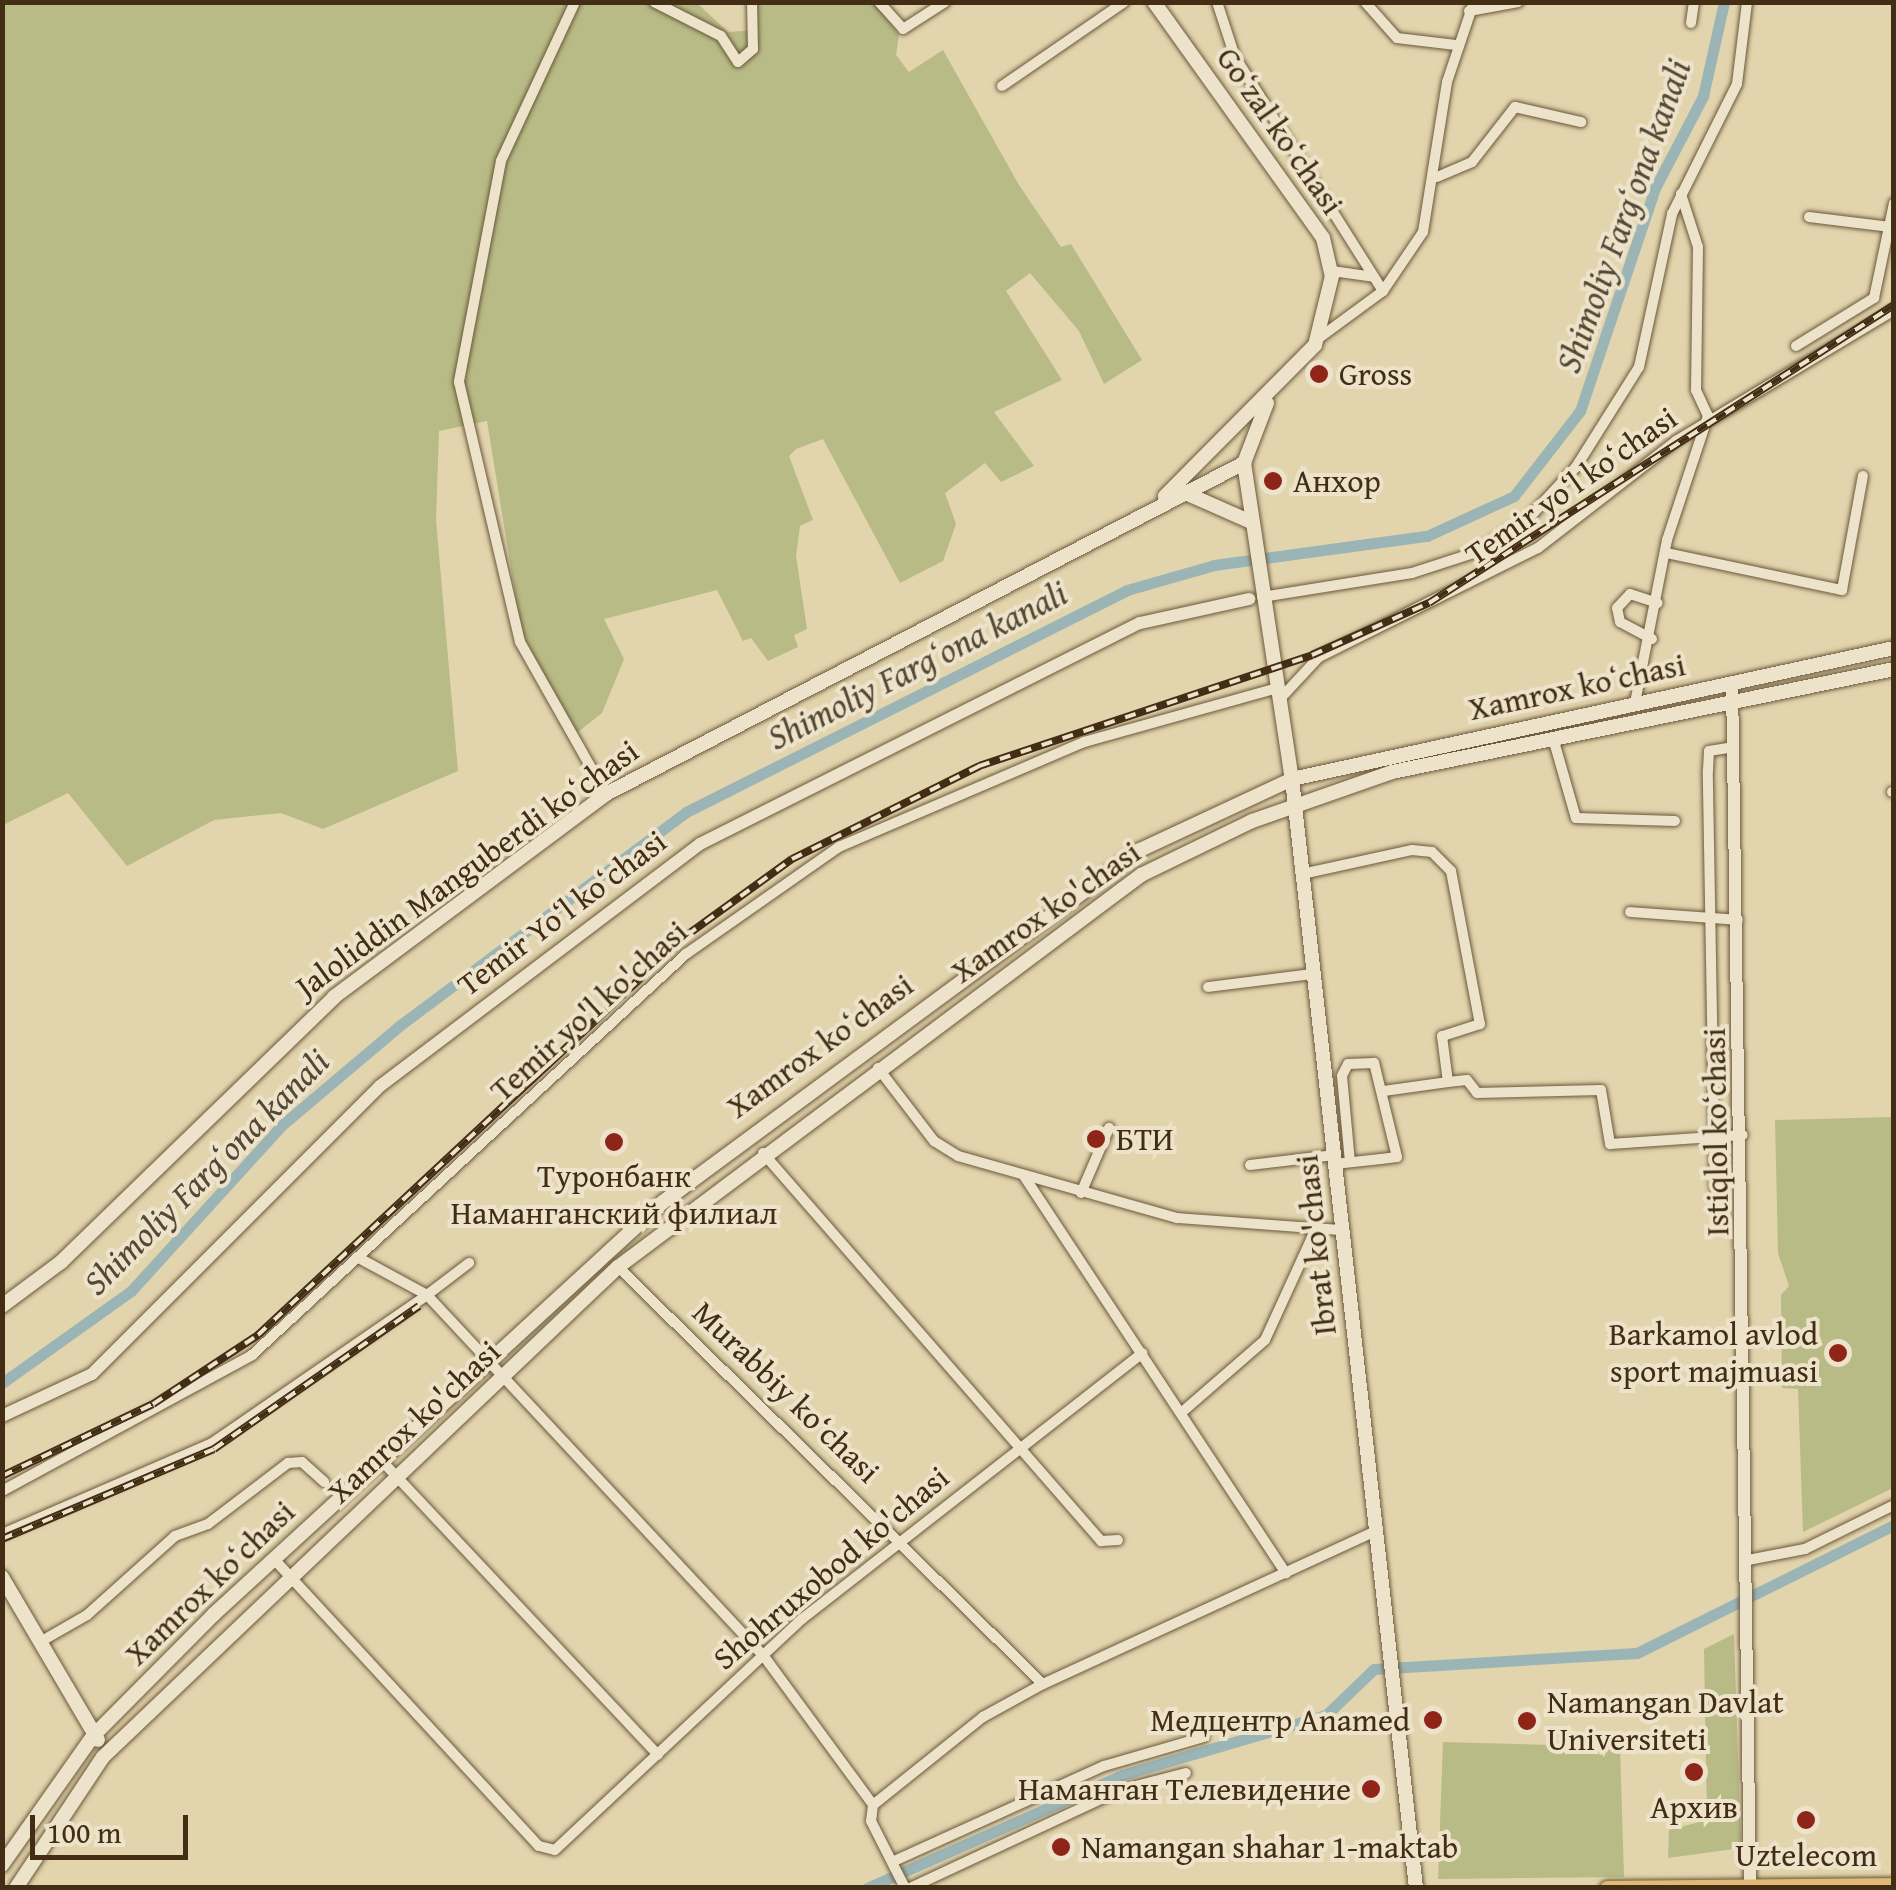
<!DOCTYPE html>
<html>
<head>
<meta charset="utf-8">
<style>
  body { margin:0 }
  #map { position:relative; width:1896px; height:1890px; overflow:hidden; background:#e2d4ad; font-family:"Gentium Book Plus",serif }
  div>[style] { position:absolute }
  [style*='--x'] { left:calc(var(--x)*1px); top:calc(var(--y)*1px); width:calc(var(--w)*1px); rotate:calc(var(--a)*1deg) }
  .green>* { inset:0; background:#b8bb86 }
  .canal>* { height:11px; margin:-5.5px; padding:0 5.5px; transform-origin:5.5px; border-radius:5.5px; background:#9bb5b7 }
  .roads { filter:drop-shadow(0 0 2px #6b583b) drop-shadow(0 0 2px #6b583b) }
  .minor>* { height:10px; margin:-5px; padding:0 5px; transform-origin:5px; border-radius:5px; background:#ece3ca }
  .tertiary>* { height:12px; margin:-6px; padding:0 6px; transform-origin:6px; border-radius:6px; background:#ece3ca }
  .secondary>* { height:14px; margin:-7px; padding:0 7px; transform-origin:7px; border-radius:7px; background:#ece3ca }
  .primary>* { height:15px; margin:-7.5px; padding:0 7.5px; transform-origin:7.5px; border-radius:7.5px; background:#e1ba76 }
  .rail>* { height:8px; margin-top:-4px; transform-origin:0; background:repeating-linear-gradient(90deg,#ece3ca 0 11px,#432e15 0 22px); box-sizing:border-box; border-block:2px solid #432e15 }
  .dots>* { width:28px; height:28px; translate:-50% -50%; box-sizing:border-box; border:5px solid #ece3ca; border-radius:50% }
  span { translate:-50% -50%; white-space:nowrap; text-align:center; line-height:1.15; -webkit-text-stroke:8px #ece3ca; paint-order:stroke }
  .street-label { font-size:32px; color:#432e15 }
  .poi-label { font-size:32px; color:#432e15 }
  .left { translate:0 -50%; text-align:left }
  .right { translate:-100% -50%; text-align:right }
  .water-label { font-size:35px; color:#554935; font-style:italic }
  .frame { position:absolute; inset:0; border:5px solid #432e15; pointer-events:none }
  .scale { position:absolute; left:30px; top:1815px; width:158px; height:45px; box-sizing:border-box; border:5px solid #432e15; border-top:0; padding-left:12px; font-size:30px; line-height:35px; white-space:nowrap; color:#432e15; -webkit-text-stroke:8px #ece3ca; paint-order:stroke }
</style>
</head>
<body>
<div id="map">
  <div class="green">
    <i style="clip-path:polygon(696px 2px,728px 32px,757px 30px,754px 3px,876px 3px,899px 35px,896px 55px,909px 72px,943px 50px,1019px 185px,1061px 247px,1071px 244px,1142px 360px,1104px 384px,1079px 331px,1030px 273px,1006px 291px,1062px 380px,994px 412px,1034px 466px,1001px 482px,985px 463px,945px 493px,956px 524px,943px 561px,900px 583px,823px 439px,796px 449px,789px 456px,813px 520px,800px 526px,796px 556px,807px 629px,794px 635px,798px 647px,768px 661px,751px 638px,743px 641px,717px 590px,604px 619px,624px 659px,602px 713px,573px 736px,521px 630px,487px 421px,439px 431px,436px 520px,458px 771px,323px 829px,281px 813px,214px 820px,127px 866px,68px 793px,3px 825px,3px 3px)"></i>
    <i style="clip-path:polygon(1893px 1117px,1893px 1488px,1803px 1532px,1798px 1389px,1782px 1388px,1781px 1295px,1789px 1286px,1778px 1253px,1775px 1120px)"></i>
    <i style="clip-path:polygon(1734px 1634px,1741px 1848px,1668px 1858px,1669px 1830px,1707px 1820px,1704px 1649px)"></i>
    <i style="clip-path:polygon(1443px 1742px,1620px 1747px,1624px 1877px,1438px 1879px)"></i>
  </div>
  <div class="canal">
    <i style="--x:2;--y:1383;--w:158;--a:-35.5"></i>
    <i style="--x:131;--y:1291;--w:224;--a:-47.7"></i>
    <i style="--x:282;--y:1125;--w:153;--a:-40.2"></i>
    <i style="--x:399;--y:1026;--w:358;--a:-36.7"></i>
    <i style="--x:686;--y:812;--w:494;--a:-26.7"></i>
    <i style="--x:1127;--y:590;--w:91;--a:-16"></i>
    <i style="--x:1214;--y:565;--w:215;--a:-7.8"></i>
    <i style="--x:1427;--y:536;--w:96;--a:-24.7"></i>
    <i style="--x:1514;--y:496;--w:108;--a:-52.2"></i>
    <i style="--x:1580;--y:411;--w:235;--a:-71.4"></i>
    <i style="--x:1655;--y:188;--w:104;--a:-62.4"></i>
    <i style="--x:1703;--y:96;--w:96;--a:-77.4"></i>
    <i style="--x:867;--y:1888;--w:279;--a:-23.9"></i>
    <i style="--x:1122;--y:1775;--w:213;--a:-16.4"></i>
    <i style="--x:1326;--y:1715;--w:66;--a:-43.8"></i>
    <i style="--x:1374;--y:1669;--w:263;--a:-3.5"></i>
    <i style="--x:1637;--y:1653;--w:287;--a:-26.5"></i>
  </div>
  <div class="roads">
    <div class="minor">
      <i style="--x:575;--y:2;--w:175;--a:115"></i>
      <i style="--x:501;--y:161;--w:225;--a:100.8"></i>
      <i style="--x:459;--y:382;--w:267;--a:76.8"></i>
      <i style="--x:520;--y:642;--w:175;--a:60.5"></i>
      <i style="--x:654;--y:2;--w:75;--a:26.9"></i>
      <i style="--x:721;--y:36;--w:31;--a:57"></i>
      <i style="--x:738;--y:62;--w:20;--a:-41"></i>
      <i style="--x:753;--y:49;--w:47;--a:-91.2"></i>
      <i style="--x:879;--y:2;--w:36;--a:48"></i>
      <i style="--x:903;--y:29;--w:50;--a:-32.7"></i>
      <i style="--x:1217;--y:2;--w:58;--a:71.9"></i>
      <i style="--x:1235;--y:57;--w:277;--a:57.7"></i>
      <i style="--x:1365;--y:2;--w:48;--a:48.4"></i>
      <i style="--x:1397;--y:38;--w:59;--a:6.8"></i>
      <i style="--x:1469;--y:11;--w:50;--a:-10.4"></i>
      <i style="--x:1691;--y:23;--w:21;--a:-82"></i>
      <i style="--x:1002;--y:86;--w:148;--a:-34.5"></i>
      <i style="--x:1437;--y:177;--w:38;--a:-23"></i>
      <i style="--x:1472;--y:162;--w:70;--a:-52"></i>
      <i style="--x:1515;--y:107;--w:68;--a:12.8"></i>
      <i style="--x:1809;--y:217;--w:82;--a:7"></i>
      <i style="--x:1332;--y:271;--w:42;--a:8.1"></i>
      <i style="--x:1319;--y:338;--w:79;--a:-36.3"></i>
      <i style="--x:1383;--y:291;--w:71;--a:-55.9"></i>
      <i style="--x:1423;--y:232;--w:152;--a:-80.9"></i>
      <i style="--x:1447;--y:82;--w:84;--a:-71.4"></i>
      <i style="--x:1796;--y:346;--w:92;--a:-31.6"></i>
      <i style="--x:1874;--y:298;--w:97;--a:-78.1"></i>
      <i style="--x:1666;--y:553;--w:180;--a:11.9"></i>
      <i style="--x:1842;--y:590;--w:116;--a:-79.6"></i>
      <i style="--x:1262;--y:597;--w:152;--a:-9.1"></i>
      <i style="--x:1412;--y:573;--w:68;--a:-17.9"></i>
      <i style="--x:1477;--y:552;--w:58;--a:-32.3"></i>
      <i style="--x:1526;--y:521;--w:74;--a:-47.2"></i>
      <i style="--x:1576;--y:467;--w:118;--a:-57.8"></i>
      <i style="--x:1639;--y:367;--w:157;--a:-77.8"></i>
      <i style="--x:1672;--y:214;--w:145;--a:-63.4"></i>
      <i style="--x:1737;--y:84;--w:83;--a:-83"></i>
      <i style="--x:1652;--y:639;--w:36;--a:-152"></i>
      <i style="--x:1620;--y:622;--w:14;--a:-102"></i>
      <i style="--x:1617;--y:608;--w:19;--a:-47"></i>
      <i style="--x:1630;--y:594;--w:29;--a:18"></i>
      <i style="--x:1279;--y:700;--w:59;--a:-47.1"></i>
      <i style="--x:1319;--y:657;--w:245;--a:-26.5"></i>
      <i style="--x:1538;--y:548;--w:175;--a:-37.8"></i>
      <i style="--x:1676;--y:441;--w:254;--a:-31"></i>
      <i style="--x:1635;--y:703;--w:166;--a:-78.9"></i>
      <i style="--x:1667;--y:540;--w:131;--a:-71.7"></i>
      <i style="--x:1708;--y:416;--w:29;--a:-115"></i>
      <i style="--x:1696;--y:390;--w:143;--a:-89.2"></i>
      <i style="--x:1698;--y:247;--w:56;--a:-107.8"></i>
      <i style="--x:1553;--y:738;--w:83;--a:74"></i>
      <i style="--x:1576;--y:818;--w:99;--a:1.7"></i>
      <i style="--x:1892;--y:792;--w:2;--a:0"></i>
      <i style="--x:1302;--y:874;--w:113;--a:-12.3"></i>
      <i style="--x:1412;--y:850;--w:20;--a:6"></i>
      <i style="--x:1432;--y:852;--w:27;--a:45"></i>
      <i style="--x:1451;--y:871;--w:156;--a:79.3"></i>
      <i style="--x:1480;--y:1024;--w:40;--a:162"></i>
      <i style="--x:1442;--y:1036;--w:46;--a:82.6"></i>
      <i style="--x:1448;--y:1082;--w:65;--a:172"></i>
      <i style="--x:1630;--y:912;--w:108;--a:4.2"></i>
      <i style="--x:1208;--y:987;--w:106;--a:-7.1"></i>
      <i style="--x:878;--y:1068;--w:92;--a:52.5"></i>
      <i style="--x:934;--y:1141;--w:28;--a:32"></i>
      <i style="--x:958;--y:1156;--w:228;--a:15.8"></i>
      <i style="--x:1177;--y:1218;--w:165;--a:4.2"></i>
      <i style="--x:1448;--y:1082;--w:19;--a:-6"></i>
      <i style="--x:1467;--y:1080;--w:16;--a:52"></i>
      <i style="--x:1477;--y:1093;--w:124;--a:-1.4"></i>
      <i style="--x:1601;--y:1090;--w:55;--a:80.5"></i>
      <i style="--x:1610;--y:1144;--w:133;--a:-3.9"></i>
      <i style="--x:763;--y:1153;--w:515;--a:48.94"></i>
      <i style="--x:1101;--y:1541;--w:17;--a:-3"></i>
      <i style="--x:1335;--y:1164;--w:46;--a:-6.2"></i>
      <i style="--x:1381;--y:1159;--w:16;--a:-7"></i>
      <i style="--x:1397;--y:1157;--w:97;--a:-103.7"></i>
      <i style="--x:1374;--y:1063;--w:26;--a:178"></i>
      <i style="--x:1348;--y:1064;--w:13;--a:117"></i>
      <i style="--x:1342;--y:1076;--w:86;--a:84.7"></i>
      <i style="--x:1250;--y:1165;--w:85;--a:-6.8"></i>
      <i style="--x:1024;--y:1176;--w:476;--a:56.6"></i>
      <i style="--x:1715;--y:1188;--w:418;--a:-91"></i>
      <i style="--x:1708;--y:770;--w:19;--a:-87"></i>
      <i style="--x:1709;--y:751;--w:24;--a:-9"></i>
      <i style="--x:1081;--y:1193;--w:71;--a:-66.7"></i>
      <i style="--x:357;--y:1257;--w:80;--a:28.5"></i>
      <i style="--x:427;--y:1295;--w:53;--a:-37.3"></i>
      <i style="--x:618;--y:1267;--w:595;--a:44.46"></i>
      <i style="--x:1181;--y:1413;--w:111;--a:-41"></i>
      <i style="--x:1265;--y:1340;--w:120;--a:-65.4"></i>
      <i style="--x:382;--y:1461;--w:403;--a:46.8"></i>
      <i style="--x:2;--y:1491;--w:285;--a:-28.5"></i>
      <i style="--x:252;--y:1355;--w:591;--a:-42.74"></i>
      <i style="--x:686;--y:954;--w:187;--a:-35"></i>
      <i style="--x:839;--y:847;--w:267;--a:-23.2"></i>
      <i style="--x:1084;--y:742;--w:201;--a:-15.6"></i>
      <i style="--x:2;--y:1534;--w:229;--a:-23.4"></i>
      <i style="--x:212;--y:1443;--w:261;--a:-34.5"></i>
      <i style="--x:427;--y:1295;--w:492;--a:47"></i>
      <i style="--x:763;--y:1655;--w:186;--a:53.7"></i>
      <i style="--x:273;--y:1558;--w:392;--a:47.3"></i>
      <i style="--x:539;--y:1846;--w:16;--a:14"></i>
      <i style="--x:555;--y:1850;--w:338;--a:-43.1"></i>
      <i style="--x:802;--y:1619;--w:432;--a:-38"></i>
      <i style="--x:1748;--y:1560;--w:58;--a:-10.9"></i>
      <i style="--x:1805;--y:1549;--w:99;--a:-26.3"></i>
      <i style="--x:40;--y:1642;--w:54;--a:-29.9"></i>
      <i style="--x:87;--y:1615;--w:118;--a:-41.9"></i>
      <i style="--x:175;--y:1536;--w:35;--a:-20"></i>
      <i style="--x:208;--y:1524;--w:101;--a:-37.3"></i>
      <i style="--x:288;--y:1463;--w:14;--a:-4"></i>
      <i style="--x:302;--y:1462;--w:30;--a:42"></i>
      <i style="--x:873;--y:1805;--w:141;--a:-38.7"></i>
      <i style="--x:983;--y:1717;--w:68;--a:-28.8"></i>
      <i style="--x:1043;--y:1684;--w:366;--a:-24.7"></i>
      <i style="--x:873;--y:1805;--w:16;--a:97"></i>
      <i style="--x:871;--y:1821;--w:75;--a:63.1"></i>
      <i style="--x:892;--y:1862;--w:233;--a:-24.4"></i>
      <i style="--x:1104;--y:1766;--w:104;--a:-16.2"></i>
      <i style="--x:910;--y:1888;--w:232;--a:-25"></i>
      <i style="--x:1120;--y:1790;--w:68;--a:-14.4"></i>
    </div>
    <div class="tertiary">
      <i style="--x:1732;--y:682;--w:1202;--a:89.14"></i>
      <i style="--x:2;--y:1416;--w:99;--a:-25"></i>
      <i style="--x:92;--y:1374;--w:407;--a:-45"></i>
      <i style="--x:380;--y:1086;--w:401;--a:-37.1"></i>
      <i style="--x:700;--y:844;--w:492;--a:-26.7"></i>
      <i style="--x:1140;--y:623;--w:112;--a:-12.4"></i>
    </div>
    <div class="secondary">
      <i style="--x:1154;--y:2;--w:290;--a:54.4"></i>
      <i style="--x:1323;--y:238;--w:39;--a:77"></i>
      <i style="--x:1332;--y:276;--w:71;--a:103.8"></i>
      <i style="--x:1315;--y:345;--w:213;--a:134.8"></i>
      <i style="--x:1267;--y:403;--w:64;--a:111"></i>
      <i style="--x:1244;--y:463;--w:320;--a:81.4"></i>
      <i style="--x:1292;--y:779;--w:1116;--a:83.62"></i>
      <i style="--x:1183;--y:492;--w:74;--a:23.8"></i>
      <i style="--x:2;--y:1306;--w:74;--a:-36.7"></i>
      <i style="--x:61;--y:1262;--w:380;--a:-44.1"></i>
      <i style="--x:334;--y:997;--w:339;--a:-36.7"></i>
      <i style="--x:606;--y:794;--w:719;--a:-27.42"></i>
      <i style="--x:2;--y:1577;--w:189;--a:59.5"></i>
      <i style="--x:2;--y:1865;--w:158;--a:-54.8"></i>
      <i style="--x:93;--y:1736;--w:170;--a:-45.2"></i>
      <i style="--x:213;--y:1615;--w:611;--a:-42.55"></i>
      <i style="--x:663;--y:1202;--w:593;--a:-36.43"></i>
      <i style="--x:1140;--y:850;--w:168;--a:-25"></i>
      <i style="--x:1292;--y:779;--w:616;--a:-12.28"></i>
      <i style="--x:16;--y:1888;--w:157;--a:-56.4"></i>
      <i style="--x:103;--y:1757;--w:711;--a:-43.58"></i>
      <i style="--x:618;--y:1267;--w:654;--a:-36.85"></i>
      <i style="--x:1141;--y:875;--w:123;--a:-25.9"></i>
      <i style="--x:1252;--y:821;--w:148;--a:-19.3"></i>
      <i style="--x:1392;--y:772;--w:512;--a:-11.59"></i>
    </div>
    <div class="primary">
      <i style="--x:1607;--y:1888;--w:287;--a:-0.6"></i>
    </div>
  </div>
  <div class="rail">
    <i style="--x:2;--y:1476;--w:167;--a:-25.5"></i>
    <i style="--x:153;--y:1404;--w:126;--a:-33.3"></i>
    <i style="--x:258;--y:1335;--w:587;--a:-43"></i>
    <i style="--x:687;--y:935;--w:130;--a:-35.9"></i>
    <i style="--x:792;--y:859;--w:209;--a:-26.4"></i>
    <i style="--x:979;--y:766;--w:351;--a:-18.4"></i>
    <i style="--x:1312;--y:655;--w:128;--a:-24"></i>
    <i style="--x:1429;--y:603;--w:552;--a:-32.65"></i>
    <i style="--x:2;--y:1539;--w:230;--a:-23"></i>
    <i style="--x:214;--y:1449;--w:250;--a:-34.9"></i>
  </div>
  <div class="dots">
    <i style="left:1319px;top:374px;background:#8f2418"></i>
    <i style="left:1273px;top:481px;background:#8f2418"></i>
    <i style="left:1096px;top:1139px;background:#8f2418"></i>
    <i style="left:614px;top:1142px;background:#8f2418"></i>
    <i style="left:1838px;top:1353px;background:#8f2418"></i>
    <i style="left:1433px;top:1720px;background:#8f2418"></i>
    <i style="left:1527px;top:1721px;background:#8f2418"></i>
    <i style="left:1694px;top:1772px;background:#8f2418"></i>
    <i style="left:1371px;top:1789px;background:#8f2418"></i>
    <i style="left:1806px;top:1820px;background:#8f2418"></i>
    <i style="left:1061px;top:1847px;background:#8f2418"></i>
  </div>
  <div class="street-label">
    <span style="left:1280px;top:131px;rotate:55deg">Goʻzal koʻchasi</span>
    <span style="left:1571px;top:486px;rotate:-35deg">Temir yoʻl koʻchasi</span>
    <span style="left:1577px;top:687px;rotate:-12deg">Xamrox koʻchasi</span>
    <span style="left:467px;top:869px;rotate:-36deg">Jaloliddin Manguberdi koʻchasi</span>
    <span style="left:1046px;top:912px;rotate:-35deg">Xamrox ko'chasi</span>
    <span style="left:562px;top:913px;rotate:-37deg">Temir Yoʻl koʻchasi</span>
    <span style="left:589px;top:1011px;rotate:-42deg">Temir yo'l ko'chasi</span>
    <span style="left:820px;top:1046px;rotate:-36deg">Xamrox koʻchasi</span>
    <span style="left:1716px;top:1132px;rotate:-91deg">Istiqlol koʻchasi</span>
    <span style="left:1316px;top:1245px;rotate:-96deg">Ibrat ko'chasi</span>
    <span style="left:786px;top:1392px;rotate:44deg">Murabbiy ko‘chasi</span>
    <span style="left:414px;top:1422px;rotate:-43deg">Xamrox ko'chasi</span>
    <span style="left:831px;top:1568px;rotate:-40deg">Shohruxobod ko'chasi</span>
    <span style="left:210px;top:1583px;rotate:-44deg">Xamrox koʻchasi</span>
  </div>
  <div class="poi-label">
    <span class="left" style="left:1339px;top:374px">Gross</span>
    <span class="left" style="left:1293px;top:481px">Анхор</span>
    <span class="left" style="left:1116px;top:1139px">БТИ</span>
    <span style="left:614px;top:1195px">Туронбанк<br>Наманганский филиал</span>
    <span class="right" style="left:1818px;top:1353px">Barkamol avlod<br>sport majmuasi</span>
    <span class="left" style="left:1547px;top:1721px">Namangan Davlat<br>Universiteti</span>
    <span class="right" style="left:1410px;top:1720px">Медцентр Anamed</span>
    <span class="right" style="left:1351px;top:1789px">Наманган Телевидение</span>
    <span style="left:1694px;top:1807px">Архив</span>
    <span class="left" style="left:1081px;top:1847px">Namangan shahar 1-maktab</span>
    <span style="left:1806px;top:1855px">Uztelecom</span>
  </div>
  <div class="water-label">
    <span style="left:1623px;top:216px;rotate:-70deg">Shimoliy Fargʻona kanali</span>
    <span style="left:917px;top:665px;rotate:-27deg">Shimoliy Fargʻona kanali</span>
    <span style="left:206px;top:1172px;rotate:-45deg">Shimoliy Fargʻona kanali</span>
  </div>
  <div class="frame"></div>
  <div class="scale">100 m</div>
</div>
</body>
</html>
